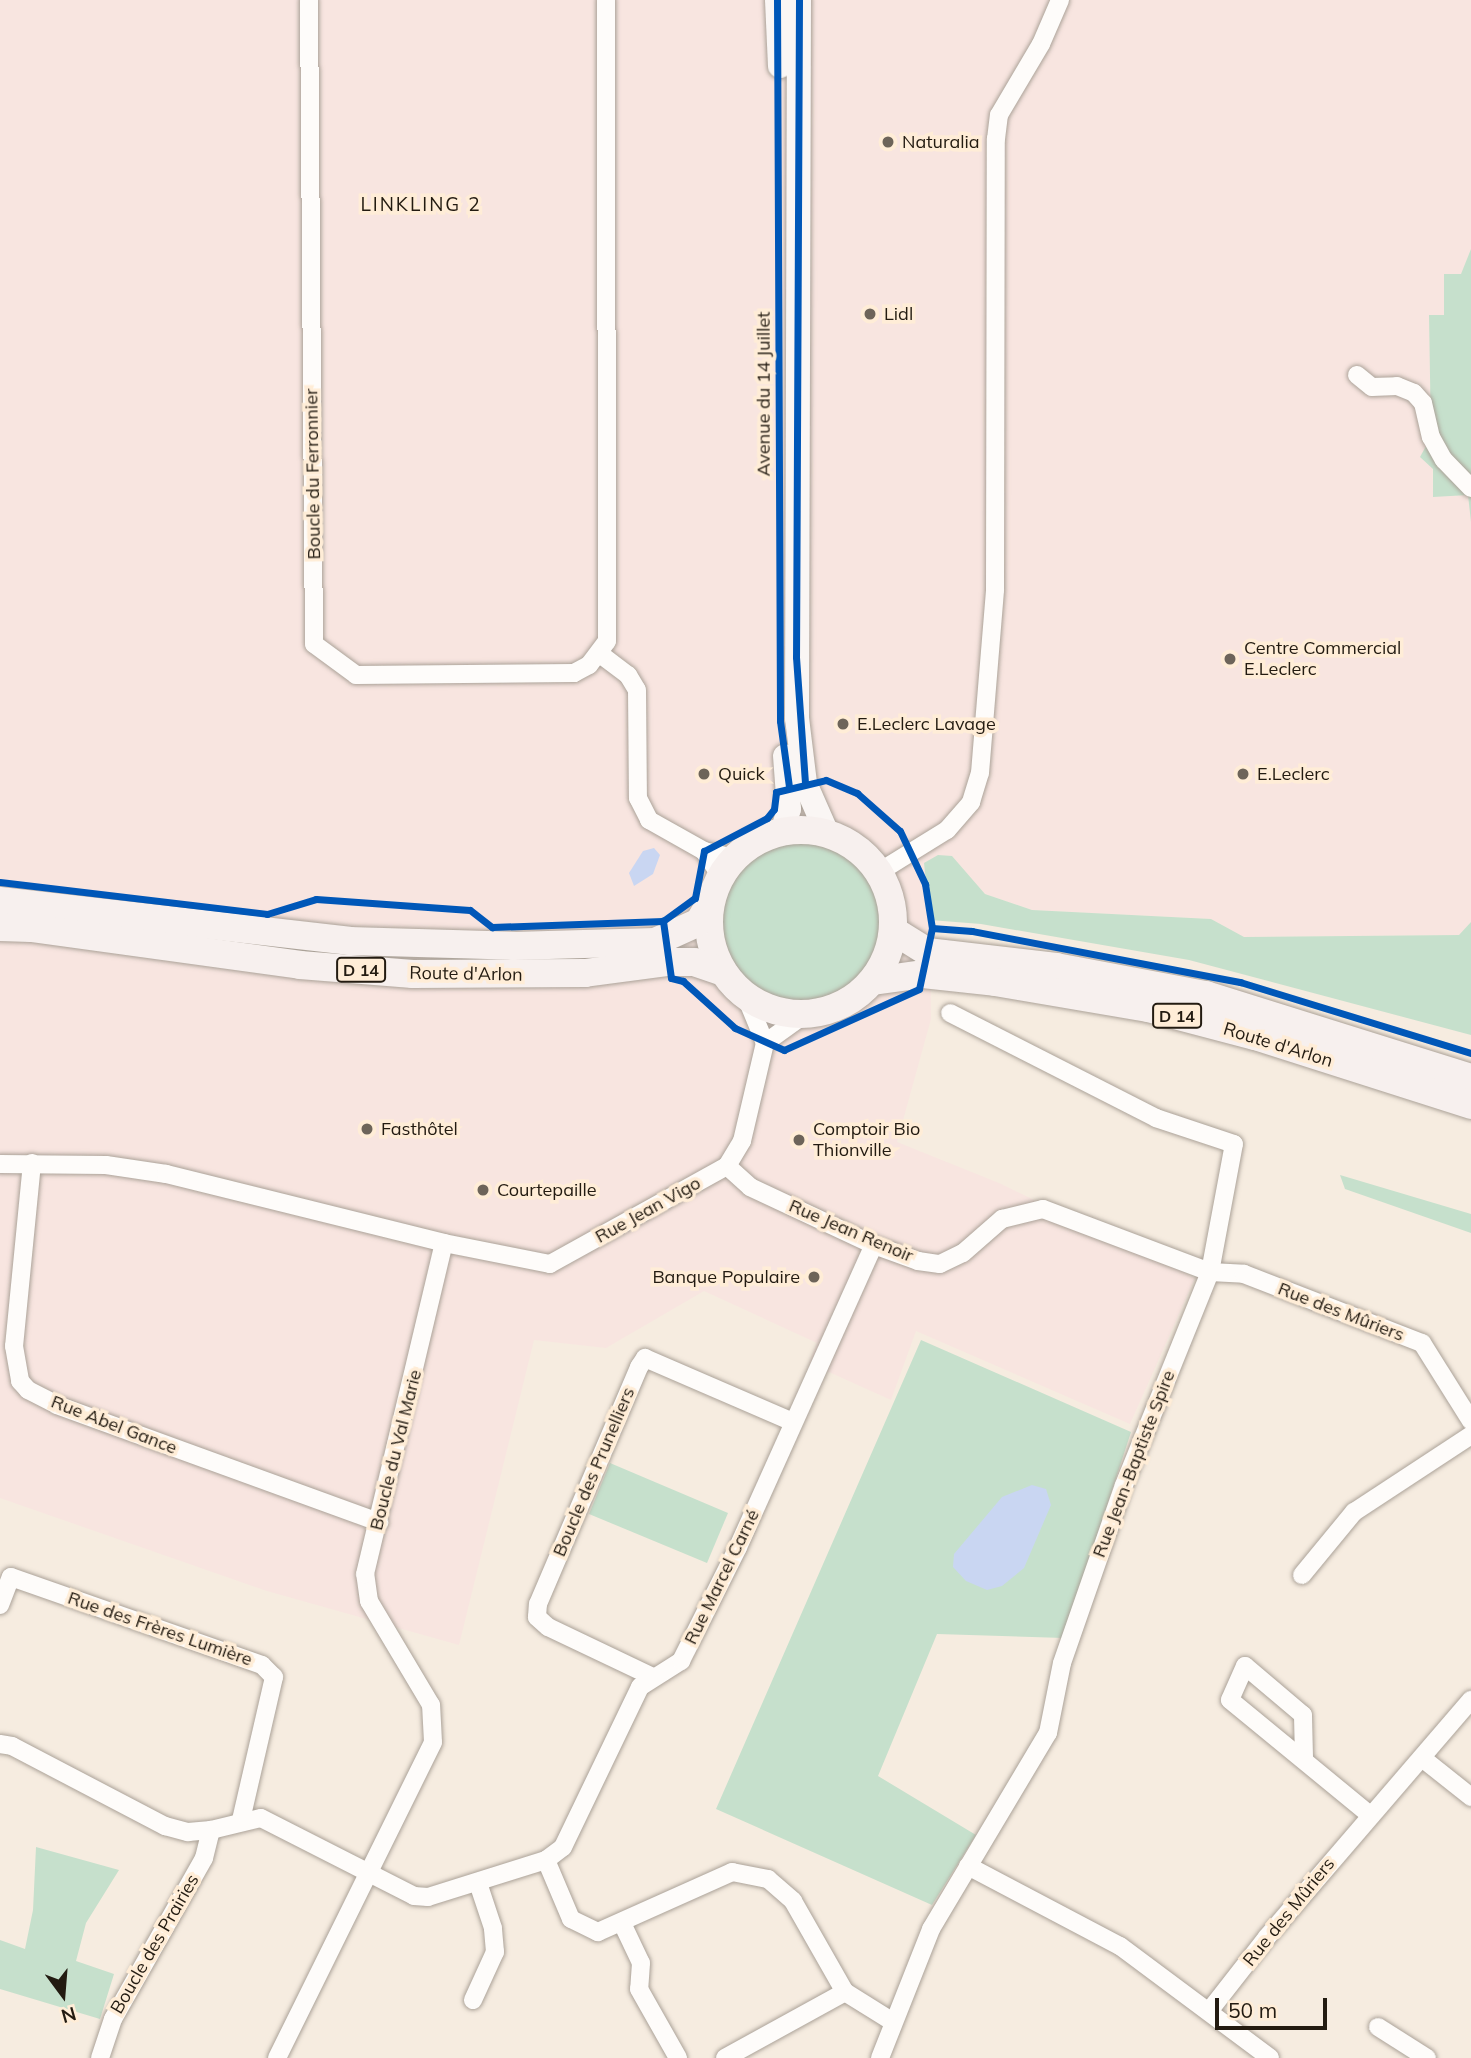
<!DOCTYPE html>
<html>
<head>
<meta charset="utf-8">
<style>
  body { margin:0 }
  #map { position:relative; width:1471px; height:2058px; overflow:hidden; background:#f6ece0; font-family:Mulish,sans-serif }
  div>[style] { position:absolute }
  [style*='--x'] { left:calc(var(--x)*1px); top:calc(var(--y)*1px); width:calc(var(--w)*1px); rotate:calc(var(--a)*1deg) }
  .commercial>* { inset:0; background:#f8e5e0 }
  .green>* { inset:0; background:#c6e0cc }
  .round { border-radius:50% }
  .water>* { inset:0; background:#c9d6f2 }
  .roads { filter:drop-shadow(0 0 2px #aba298) drop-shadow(0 0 2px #aba298) }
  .street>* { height:18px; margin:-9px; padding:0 9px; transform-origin:9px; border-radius:9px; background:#fefcfa }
  .secondary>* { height:24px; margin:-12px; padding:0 12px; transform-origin:12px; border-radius:12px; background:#faf6f4 }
  .primary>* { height:28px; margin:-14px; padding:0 14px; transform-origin:14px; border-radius:14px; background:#f7f0ee }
  .primary>.ring { margin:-14px; padding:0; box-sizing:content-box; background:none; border:28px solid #f7f0ee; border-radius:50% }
  .cycleway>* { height:7px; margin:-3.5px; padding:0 3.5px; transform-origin:3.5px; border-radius:3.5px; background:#0057b8 }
  .dots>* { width:19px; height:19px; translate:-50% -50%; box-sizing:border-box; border:4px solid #ffedd7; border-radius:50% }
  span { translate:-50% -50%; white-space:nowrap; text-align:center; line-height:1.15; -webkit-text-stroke:7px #ffedd7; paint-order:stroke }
  .shield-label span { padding:2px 5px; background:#ffedd7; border:2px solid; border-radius:5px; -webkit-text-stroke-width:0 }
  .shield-label { font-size:16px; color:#231b11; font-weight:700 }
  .poi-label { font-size:18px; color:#231b11 }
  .left { translate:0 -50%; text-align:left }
  .right { translate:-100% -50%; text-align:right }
  .street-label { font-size:18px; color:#231b11 }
  .neighbourhood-label { font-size:19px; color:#231b11; letter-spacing:2px }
  .north { position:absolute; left:28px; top:1960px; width:70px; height:70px; -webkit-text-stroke:5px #ffedd7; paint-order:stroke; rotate:164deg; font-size:19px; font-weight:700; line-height:28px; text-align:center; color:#231b11 }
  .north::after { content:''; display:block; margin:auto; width:24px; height:32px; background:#231b11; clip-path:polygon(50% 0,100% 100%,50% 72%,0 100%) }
  .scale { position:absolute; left:1215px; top:1998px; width:112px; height:32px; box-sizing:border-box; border:4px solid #231b11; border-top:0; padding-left:9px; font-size:21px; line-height:24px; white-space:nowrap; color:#231b11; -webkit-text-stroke:5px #ffedd7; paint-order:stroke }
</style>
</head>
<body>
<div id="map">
  <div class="commercial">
    <i style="clip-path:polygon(0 0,1471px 0,1471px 249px,1461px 275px,1444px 275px,1444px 315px,1429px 315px,1433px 496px,1469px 495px,1471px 522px,1471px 922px,1460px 935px,1243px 937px,1211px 919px,1032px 910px,985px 894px,951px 857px,924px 863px,930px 920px,931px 1019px,897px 1142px,999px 1183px,1195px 1278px,1130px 1424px,916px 1331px,891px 1400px,809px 1363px,817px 1343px,704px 1291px,606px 1348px,534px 1340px,459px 1645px,267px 1591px,0 1498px)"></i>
  </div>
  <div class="green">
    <i style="clip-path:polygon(1471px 249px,1471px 522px,1468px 495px,1433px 497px,1433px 469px,1420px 457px,1431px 437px,1429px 315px,1444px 315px,1444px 274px,1461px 274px)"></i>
    <i class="round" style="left:723px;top:841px;width:162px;height:162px"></i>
    <i style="clip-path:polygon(938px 855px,952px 856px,985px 894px,1032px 910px,1211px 919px,1244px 937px,1459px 935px,1471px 922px,1471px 1035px,1189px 960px,981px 924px,930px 920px,924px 863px)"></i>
    <i style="clip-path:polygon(1340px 1175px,1471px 1214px,1471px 1233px,1345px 1189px)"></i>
    <i style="clip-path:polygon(921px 1340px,1131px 1432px,1064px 1638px,937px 1634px,878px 1776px,976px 1835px,932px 1905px,716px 1809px)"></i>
    <i style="clip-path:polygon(610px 1463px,728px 1513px,707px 1563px,589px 1514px)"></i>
    <i style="clip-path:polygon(36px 1847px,119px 1870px,86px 1923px,76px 1961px,114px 1974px,100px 2019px,0 1989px,0 1940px,25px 1949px,33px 1910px)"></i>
  </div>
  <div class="water">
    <i style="clip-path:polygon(654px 848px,660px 855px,653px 874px,634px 886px,629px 873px,643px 851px)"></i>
    <i style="clip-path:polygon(1032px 1485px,1046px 1489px,1051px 1505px,1024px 1568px,1002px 1586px,987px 1590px,966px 1581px,953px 1567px,954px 1554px,1002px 1497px)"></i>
  </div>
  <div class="roads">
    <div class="street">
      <i style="--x:309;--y:0;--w:644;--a:89.56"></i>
      <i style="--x:314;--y:644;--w:52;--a:36.4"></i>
      <i style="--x:356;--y:675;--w:218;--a:-0.5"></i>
      <i style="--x:574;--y:673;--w:17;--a:-28"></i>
      <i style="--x:589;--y:665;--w:30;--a:-53"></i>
      <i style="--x:607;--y:641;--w:641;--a:-90.09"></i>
      <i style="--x:1357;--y:375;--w:19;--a:39"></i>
      <i style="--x:1372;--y:387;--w:25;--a:-2"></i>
      <i style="--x:1397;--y:386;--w:18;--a:22"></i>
      <i style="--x:1414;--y:393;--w:13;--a:48"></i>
      <i style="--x:1423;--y:403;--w:35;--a:77"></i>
      <i style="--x:1431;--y:437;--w:26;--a:61"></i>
      <i style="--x:1444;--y:460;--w:39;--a:46"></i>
      <i style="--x:600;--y:654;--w:35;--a:37"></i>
      <i style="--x:628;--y:675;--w:17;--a:59"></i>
      <i style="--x:637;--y:690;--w:108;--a:89.5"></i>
      <i style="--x:638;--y:798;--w:25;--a:63"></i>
      <i style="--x:649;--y:820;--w:63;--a:29.4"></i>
      <i style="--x:704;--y:851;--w:32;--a:13"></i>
      <i style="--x:704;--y:851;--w:30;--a:56"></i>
      <i style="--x:879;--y:872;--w:80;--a:-31.7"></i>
      <i style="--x:947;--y:830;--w:37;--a:-49"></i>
      <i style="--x:971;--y:802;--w:30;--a:-73"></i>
      <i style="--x:980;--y:773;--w:184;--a:-85.3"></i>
      <i style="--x:995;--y:590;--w:451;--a:-89.9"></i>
      <i style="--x:996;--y:139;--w:24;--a:-83"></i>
      <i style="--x:999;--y:115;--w:82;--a:-59.4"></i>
      <i style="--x:1041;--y:44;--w:48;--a:-66.6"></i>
      <i style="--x:765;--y:1043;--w:48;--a:-35.7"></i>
      <i style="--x:32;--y:1163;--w:184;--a:95.6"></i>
      <i style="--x:14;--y:1346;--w:36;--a:80"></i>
      <i style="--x:20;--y:1381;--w:12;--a:48"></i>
      <i style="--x:28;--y:1390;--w:33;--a:27"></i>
      <i style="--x:57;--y:1405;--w:343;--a:20"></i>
      <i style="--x:0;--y:1164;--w:106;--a:0.5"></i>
      <i style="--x:106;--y:1165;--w:61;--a:8.5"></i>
      <i style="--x:166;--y:1174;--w:286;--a:13.9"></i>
      <i style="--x:444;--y:1243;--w:108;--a:11.2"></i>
      <i style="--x:550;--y:1264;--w:202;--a:-29"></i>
      <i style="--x:727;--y:1166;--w:29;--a:-59"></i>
      <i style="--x:742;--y:1141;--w:101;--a:-76.8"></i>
      <i style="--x:765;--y:1043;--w:50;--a:-112.4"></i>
      <i style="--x:727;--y:1166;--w:31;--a:42"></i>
      <i style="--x:750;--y:1187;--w:137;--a:25.1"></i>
      <i style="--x:874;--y:1245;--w:47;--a:20"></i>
      <i style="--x:918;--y:1261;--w:22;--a:8"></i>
      <i style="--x:940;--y:1264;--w:25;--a:-26"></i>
      <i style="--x:963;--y:1253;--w:52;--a:-41.1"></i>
      <i style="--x:1002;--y:1219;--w:42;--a:-13.7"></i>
      <i style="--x:1043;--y:1209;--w:178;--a:20.7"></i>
      <i style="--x:1210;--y:1272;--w:34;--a:3"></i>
      <i style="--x:1244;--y:1274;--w:191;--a:21.2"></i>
      <i style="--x:1422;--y:1343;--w:92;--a:57.9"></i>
      <i style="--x:1302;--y:1575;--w:82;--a:-50.5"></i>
      <i style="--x:1354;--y:1512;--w:140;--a:-33.3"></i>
      <i style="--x:0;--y:1605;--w:30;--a:-69"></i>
      <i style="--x:11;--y:1577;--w:266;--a:19.3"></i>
      <i style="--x:262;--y:1665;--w:17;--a:45"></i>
      <i style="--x:274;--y:1677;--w:147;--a:103"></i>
      <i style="--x:653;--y:1677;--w:116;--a:-154.5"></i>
      <i style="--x:548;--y:1627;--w:15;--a:-138"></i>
      <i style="--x:537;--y:1617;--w:13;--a:-86"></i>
      <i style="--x:538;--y:1604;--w:258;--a:-66.9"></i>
      <i style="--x:639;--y:1367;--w:11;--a:-56"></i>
      <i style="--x:645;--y:1358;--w:161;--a:23.4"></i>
      <i style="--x:0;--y:1744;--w:12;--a:9"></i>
      <i style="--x:12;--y:1746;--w:173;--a:27.6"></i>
      <i style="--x:165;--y:1826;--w:24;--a:15"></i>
      <i style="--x:188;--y:1832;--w:23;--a:-5"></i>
      <i style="--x:211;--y:1830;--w:51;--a:-13.5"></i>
      <i style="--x:261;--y:1818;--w:172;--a:27"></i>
      <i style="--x:414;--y:1896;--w:14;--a:4"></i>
      <i style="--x:428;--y:1897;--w:124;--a:-17.4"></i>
      <i style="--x:546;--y:1860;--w:21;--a:-37"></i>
      <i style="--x:563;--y:1847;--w:178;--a:-64.3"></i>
      <i style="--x:640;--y:1687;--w:49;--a:-32.4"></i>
      <i style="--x:681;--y:1661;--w:127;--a:-63.4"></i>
      <i style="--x:738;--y:1547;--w:331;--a:-65.8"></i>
      <i style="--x:1304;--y:1757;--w:42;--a:-91.4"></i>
      <i style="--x:1303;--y:1715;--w:76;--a:-139.8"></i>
      <i style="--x:1245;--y:1666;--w:37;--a:114"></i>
      <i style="--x:1230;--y:1700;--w:181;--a:39.4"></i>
      <i style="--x:1422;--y:1758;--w:63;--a:38.5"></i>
      <i style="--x:546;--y:1860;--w:64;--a:67"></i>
      <i style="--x:571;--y:1919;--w:30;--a:26"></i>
      <i style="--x:598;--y:1932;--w:147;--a:-24.1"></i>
      <i style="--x:732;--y:1872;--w:37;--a:11"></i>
      <i style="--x:768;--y:1879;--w:33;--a:41"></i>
      <i style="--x:793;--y:1901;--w:105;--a:60.3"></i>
      <i style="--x:845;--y:1992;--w:57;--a:32"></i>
      <i style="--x:968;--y:1866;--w:172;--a:27.8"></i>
      <i style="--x:1120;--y:1946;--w:187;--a:36.7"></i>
      <i style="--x:622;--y:1923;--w:44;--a:64.6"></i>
      <i style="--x:641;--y:1963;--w:26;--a:94"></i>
      <i style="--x:639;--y:1989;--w:79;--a:60.5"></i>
      <i style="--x:473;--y:2000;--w:53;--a:-65.4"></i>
      <i style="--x:495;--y:1952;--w:24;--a:-95"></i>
      <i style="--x:493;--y:1928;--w:47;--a:-108.4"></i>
      <i style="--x:1210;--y:2010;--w:93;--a:-52"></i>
      <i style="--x:1267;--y:1937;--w:313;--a:-49.3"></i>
      <i style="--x:1378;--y:2027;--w:58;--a:32.3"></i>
      <i style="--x:100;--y:2058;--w:41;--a:-71.6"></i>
      <i style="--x:113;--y:2019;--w:185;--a:-60.5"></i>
      <i style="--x:204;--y:1858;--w:29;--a:-76"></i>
      <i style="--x:277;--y:2058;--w:352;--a:-63.7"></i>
      <i style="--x:433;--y:1742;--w:37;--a:-93"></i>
      <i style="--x:431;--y:1705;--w:121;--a:-120.8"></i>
      <i style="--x:369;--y:1601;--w:27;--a:-98"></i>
      <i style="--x:365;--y:1574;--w:340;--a:-76.6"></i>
      <i style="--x:725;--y:2058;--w:137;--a:-28.8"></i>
      <i style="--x:880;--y:2058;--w:139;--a:-68.4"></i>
      <i style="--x:931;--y:1929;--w:228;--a:-59.2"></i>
      <i style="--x:1048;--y:1733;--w:71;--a:-78.7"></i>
      <i style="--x:1062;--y:1663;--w:188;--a:-70.8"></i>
      <i style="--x:1124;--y:1485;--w:230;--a:-68"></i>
      <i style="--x:1210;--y:1272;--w:130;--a:-79.4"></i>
      <i style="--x:1234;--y:1144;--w:82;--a:-161.6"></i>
      <i style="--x:1156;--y:1118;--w:231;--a:-153"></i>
    </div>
    <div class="secondary">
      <i style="--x:777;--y:0;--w:66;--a:87.4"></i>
      <i style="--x:799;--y:0;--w:718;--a:90.16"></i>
      <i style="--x:797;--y:718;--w:65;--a:83"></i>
      <i style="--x:805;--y:783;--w:55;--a:66.3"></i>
      <i style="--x:782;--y:833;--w:25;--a:-74"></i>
      <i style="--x:789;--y:809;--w:53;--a:-94.3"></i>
    </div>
    <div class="primary">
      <i class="ring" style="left:709px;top:830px;width:156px;height:156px"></i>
      <i style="--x:0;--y:901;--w:351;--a:6.5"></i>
      <i style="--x:349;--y:941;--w:164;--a:1.7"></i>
      <i style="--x:513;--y:946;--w:142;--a:-1.6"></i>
      <i style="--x:655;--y:942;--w:48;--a:-24.4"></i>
      <i style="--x:699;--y:922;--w:21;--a:-59"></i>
      <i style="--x:0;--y:927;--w:31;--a:2"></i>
      <i style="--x:31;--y:928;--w:272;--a:7.8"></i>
      <i style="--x:300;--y:965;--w:113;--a:4.6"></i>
      <i style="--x:413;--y:974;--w:172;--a:-0.3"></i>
      <i style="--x:585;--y:973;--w:82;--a:-7.7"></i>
      <i style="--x:666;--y:962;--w:28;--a:0"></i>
      <i style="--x:694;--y:962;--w:31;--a:19"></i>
      <i style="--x:894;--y:931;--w:39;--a:32"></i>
      <i style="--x:927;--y:952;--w:130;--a:6.6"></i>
      <i style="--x:1056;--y:967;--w:153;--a:10.6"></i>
      <i style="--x:1206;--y:995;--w:278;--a:17.4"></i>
      <i style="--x:873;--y:981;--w:50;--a:-8"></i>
      <i style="--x:923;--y:974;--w:72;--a:6.3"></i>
      <i style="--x:995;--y:982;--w:155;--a:9.6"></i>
      <i style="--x:1148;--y:1008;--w:111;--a:14.7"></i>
      <i style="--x:1255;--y:1036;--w:227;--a:17.7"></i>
    </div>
  </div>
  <div class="cycleway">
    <i style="--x:777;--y:0;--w:721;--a:89.76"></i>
    <i style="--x:780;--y:721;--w:67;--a:82.2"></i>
    <i style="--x:799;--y:0;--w:657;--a:90.26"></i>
    <i style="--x:796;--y:657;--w:126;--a:85.9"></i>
    <i style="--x:0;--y:882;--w:269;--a:6.8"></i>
    <i style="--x:267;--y:914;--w:51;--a:-17"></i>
    <i style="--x:316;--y:899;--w:154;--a:4.1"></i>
    <i style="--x:470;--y:910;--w:28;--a:38"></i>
    <i style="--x:492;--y:927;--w:171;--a:-2"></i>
    <i style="--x:663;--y:921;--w:39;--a:-36"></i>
    <i style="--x:695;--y:898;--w:48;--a:-79.2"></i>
    <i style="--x:704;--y:851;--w:71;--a:-27.6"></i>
    <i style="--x:767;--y:818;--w:11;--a:-52"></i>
    <i style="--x:774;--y:809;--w:17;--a:-83"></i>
    <i style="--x:776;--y:792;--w:51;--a:-13.5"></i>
    <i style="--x:826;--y:780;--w:34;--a:23"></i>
    <i style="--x:857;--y:793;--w:57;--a:41.5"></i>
    <i style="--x:900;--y:831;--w:59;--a:64.7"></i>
    <i style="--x:925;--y:884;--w:45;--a:81"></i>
    <i style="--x:932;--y:928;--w:62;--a:102"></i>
    <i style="--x:919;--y:989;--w:148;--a:155.7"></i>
    <i style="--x:784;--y:1050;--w:54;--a:-155.8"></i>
    <i style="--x:735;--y:1028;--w:70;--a:-137.9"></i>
    <i style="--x:683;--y:981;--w:12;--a:-166"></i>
    <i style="--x:671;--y:978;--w:58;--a:-98"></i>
    <i style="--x:932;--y:928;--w:40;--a:4.3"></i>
    <i style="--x:972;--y:931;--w:273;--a:10.8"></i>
    <i style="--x:1240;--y:982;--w:242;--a:17.1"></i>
  </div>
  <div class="dots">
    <i style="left:888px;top:142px;background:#6d6459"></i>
    <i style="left:870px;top:314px;background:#6d6459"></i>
    <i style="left:1230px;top:659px;background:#6d6459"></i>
    <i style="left:843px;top:724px;background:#6d6459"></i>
    <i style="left:704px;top:774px;background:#6d6459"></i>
    <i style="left:1243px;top:774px;background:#6d6459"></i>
    <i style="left:367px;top:1129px;background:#6d6459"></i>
    <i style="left:799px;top:1140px;background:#6d6459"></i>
    <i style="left:483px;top:1190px;background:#6d6459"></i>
    <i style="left:814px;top:1277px;background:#6d6459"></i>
  </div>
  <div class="shield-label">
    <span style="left:361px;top:970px">D 14</span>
    <span style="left:1177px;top:1016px">D 14</span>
  </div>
  <div class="poi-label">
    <span class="left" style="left:902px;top:142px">Naturalia</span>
    <span class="left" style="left:884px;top:314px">Lidl</span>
    <span class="left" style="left:1244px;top:659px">Centre Commercial<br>E.Leclerc</span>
    <span class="left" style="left:857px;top:724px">E.Leclerc Lavage</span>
    <span class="left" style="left:718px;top:774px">Quick</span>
    <span class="left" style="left:1257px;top:774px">E.Leclerc</span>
    <span class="left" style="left:381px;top:1129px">Fasthôtel</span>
    <span class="left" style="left:813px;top:1140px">Comptoir Bio<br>Thionville</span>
    <span class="left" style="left:497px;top:1190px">Courtepaille</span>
    <span class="right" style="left:800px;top:1277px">Banque Populaire</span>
  </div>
  <div class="street-label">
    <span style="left:764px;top:394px;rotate:-90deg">Avenue du 14 Juillet</span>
    <span style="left:313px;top:474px;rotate:-91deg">Boucle du Ferronnier</span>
    <span style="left:466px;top:974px;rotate:1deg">Route d'Arlon</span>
    <span style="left:1278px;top:1045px;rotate:17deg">Route d'Arlon</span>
    <span style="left:648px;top:1210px;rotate:-29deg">Rue Jean Vigo</span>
    <span style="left:851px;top:1231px;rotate:23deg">Rue Jean Renoir</span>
    <span style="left:1341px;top:1312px;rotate:21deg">Rue des Mûriers</span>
    <span style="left:114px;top:1425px;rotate:21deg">Rue Abel Gance</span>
    <span style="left:396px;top:1450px;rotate:-76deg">Boucle du Val Marie</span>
    <span style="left:1134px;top:1464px;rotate:-69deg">Rue Jean-Baptiste Spire</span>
    <span style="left:594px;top:1472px;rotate:-67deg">Boucle des Prunelliers</span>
    <span style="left:722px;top:1577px;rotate:-64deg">Rue Marcel Carné</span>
    <span style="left:160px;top:1629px;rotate:19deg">Rue des Frères Lumière</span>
    <span style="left:1289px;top:1912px;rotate:-51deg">Rue des Mûriers</span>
    <span style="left:155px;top:1944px;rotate:-60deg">Boucle des Prairies</span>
  </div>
  <div class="neighbourhood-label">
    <span style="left:421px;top:205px">LINKLING 2</span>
  </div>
  <div class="north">N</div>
  <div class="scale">50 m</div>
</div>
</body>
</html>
